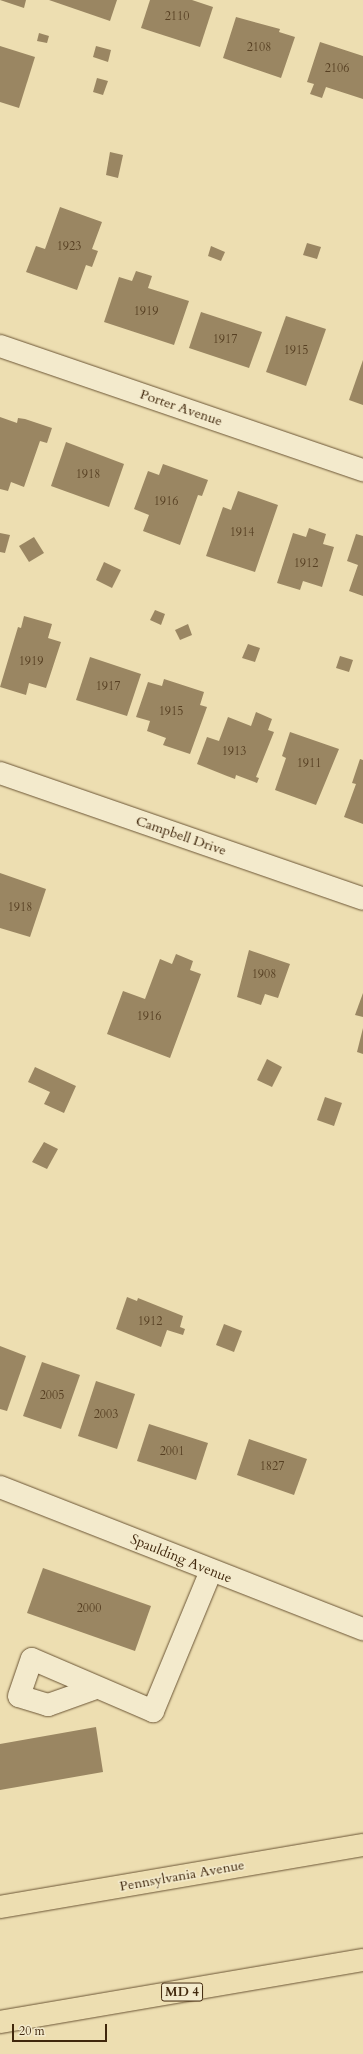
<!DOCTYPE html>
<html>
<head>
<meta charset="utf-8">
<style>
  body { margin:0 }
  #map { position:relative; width:363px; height:2054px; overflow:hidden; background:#eddeb1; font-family:Cardo,serif }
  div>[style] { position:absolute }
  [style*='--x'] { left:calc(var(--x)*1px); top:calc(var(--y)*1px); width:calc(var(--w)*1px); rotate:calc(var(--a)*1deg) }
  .building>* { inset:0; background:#9a8662 }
  .roads { filter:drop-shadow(0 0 1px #6b5535) drop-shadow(0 0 1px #6b5535) }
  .minor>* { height:22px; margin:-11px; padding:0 11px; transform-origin:11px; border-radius:11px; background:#f3eacc }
  .highway>* { height:22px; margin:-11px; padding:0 11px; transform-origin:11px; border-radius:11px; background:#eddeb1 }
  span { translate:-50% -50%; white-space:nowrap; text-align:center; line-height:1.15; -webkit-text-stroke:3px #f3eacc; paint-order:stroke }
  .number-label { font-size:12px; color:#563f22 }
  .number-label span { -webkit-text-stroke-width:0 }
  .shield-label span { padding:1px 3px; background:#f3eacc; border:1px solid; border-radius:3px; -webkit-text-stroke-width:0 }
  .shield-label { font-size:13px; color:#40270c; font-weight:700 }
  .street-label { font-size:14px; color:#40270c }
  .scale { position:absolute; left:12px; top:2024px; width:95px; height:18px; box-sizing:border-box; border:2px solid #40270c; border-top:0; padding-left:5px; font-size:12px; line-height:14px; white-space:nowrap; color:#40270c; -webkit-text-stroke:3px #f3eacc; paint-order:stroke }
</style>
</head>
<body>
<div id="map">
  <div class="building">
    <i style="clip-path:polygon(0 0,26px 0,24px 8px)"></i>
    <i style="clip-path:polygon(49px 0,117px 0,110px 21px)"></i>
    <i style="clip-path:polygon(150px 0,192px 0,213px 7px,200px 47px,141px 28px)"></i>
    <i style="clip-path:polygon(236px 17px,280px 29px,279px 32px,295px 37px,281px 78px,223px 58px)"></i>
    <i style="clip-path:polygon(39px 33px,49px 36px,47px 43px,37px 41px)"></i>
    <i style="clip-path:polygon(320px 42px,363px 56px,363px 99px,326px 87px,322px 98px,310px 94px,314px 84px,307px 82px)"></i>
    <i style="clip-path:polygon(0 46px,35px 57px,19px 108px,0 102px)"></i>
    <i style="clip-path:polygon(96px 46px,111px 50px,108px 62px,93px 57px)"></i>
    <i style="clip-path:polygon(97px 78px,108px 81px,103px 95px,93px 92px)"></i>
    <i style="clip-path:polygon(110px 152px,123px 155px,118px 178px,106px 175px)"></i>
    <i style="clip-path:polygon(60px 207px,102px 222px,92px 249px,98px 251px,92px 267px,86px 265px,77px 290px,26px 272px,36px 246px,45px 249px)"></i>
    <i style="clip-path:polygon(307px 243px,321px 247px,317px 259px,303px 255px)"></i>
    <i style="clip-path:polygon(211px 246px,225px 252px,221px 261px,208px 256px)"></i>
    <i style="clip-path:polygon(136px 271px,152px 276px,148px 288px,189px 301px,174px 345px,104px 322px,119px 277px,132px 281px)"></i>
    <i style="clip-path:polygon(201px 312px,262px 332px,249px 368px,189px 348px)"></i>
    <i style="clip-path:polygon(286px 316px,326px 329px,306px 386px,266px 372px)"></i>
    <i style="clip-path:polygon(363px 360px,363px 405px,349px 400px)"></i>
    <i style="clip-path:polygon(0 417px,17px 423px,18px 418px,25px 419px,52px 428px,47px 443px,40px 441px,24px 487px,11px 482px,8px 491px,0 489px)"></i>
    <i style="clip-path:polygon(66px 442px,124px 464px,109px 507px,51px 486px)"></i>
    <i style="clip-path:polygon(163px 464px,208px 480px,202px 496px,198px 495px,180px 545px,143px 531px,149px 515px,134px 509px,148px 471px,159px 475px)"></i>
    <i style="clip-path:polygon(238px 491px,278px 505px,255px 572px,206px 556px,223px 507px,231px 510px)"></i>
    <i style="clip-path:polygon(309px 528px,326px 534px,323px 544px,334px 547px,322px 587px,303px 581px,300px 590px,277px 583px,293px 533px,306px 537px)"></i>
    <i style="clip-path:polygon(0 533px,10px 535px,5px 553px,0 552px)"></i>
    <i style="clip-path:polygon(356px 534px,363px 536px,363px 596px,349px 591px,358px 565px,347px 561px)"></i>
    <i style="clip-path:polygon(34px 537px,44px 553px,29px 562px,19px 546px)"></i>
    <i style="clip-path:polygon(104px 562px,121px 570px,112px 588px,96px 580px)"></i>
    <i style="clip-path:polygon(155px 610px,165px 614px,161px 625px,150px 620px)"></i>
    <i style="clip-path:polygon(24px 616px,52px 624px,48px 638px,61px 642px,46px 688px,29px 683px,26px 695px,0 687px,18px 627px,21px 628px)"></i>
    <i style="clip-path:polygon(188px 624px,192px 635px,180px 640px,175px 630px)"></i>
    <i style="clip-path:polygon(248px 644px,260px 648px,255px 662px,242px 658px)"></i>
    <i style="clip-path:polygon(340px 656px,353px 660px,349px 672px,336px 668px)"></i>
    <i style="clip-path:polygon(90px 657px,141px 674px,127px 716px,76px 700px)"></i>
    <i style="clip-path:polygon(164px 679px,204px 692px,200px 705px,207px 707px,190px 754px,163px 745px,166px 738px,147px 731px,150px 721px,136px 717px,148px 682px,162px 686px)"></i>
    <i style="clip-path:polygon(256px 712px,272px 719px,268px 730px,274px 732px,256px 777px,259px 778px,257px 783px,236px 775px,235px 779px,227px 776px,197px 764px,207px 737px,219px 741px,228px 717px,251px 726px)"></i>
    <i style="clip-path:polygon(290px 732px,339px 749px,316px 805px,275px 790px,286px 758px,282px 756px)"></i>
    <i style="clip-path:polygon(360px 759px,363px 760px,363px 824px,344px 817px,356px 784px,352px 783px)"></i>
    <i style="clip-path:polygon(0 873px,46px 889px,30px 937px,0 928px)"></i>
    <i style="clip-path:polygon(249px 950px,290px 964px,278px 998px,265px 994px,261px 1005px,237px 997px)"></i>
    <i style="clip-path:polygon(176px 954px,193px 961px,190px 970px,201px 974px,170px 1058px,107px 1034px,123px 991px,145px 999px,160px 959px,172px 964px)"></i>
    <i style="clip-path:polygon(363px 993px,363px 1017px,355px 1015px)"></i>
    <i style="clip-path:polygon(363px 1028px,363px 1054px,357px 1052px)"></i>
    <i style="clip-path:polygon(267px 1059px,282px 1067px,272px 1087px,257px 1080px)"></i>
    <i style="clip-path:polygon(35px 1067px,76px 1086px,64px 1113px,44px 1104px,50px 1092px,28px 1082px)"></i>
    <i style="clip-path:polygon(325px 1097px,342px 1103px,334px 1126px,317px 1120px)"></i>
    <i style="clip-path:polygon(44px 1142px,58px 1149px,47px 1169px,32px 1162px)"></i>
    <i style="clip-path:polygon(127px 1297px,137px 1301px,138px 1298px,183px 1316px,180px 1327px,185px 1329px,183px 1335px,167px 1330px,161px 1347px,116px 1329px)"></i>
    <i style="clip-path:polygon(224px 1324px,242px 1331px,234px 1352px,216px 1345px)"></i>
    <i style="clip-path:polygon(0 1346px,26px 1356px,7px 1411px,0 1409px)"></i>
    <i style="clip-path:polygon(42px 1362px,80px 1375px,61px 1429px,23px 1416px)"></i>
    <i style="clip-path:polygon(96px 1381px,135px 1394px,117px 1449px,78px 1436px)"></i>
    <i style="clip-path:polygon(149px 1424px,208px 1443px,196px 1480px,137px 1461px)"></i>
    <i style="clip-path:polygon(249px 1439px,307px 1459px,294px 1495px,237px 1475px)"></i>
    <i style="clip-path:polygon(43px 1568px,151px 1606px,135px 1651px,27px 1613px)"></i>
    <i style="clip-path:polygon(96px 1727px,103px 1772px,0 1790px,0 1744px)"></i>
  </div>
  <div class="roads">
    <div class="minor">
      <i style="--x:0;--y:346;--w:384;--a:18.9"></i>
      <i style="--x:0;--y:773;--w:384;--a:19.1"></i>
      <i style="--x:0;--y:1487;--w:390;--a:21.4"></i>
      <i style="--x:96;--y:1688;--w:51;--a:160.5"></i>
      <i style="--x:48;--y:1705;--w:30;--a:-163"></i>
      <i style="--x:19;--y:1696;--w:39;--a:-71"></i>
      <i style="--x:32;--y:1659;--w:132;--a:23.3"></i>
      <i style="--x:153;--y:1711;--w:152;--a:-67.5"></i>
    </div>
    <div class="highway">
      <i style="--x:0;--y:1907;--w:368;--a:-9.7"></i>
      <i style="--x:0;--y:2022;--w:368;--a:-9.7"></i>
    </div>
  </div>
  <div class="number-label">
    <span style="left:177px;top:17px">2110</span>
    <span style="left:259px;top:48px">2108</span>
    <span style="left:337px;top:69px">2106</span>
    <span style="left:69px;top:247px">1923</span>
    <span style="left:146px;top:312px">1919</span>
    <span style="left:225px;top:340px">1917</span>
    <span style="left:296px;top:351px">1915</span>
    <span style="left:88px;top:475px">1918</span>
    <span style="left:166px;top:502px">1916</span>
    <span style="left:242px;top:533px">1914</span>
    <span style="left:306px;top:564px">1912</span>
    <span style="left:31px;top:662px">1919</span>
    <span style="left:108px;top:687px">1917</span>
    <span style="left:171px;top:712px">1915</span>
    <span style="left:234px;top:752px">1913</span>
    <span style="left:309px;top:764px">1911</span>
    <span style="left:20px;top:908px">1918</span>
    <span style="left:264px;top:975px">1908</span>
    <span style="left:149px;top:1017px">1916</span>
    <span style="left:150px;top:1322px">1912</span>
    <span style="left:52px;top:1396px">2005</span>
    <span style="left:106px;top:1415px">2003</span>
    <span style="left:172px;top:1452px">2001</span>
    <span style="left:272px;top:1467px">1827</span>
    <span style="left:89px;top:1609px">2000</span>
  </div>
  <div class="shield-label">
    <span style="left:182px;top:1992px">MD 4</span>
  </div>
  <div class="street-label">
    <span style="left:181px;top:408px;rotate:19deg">Porter Avenue</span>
    <span style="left:181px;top:836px;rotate:19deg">Campbell Drive</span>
    <span style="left:181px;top:1559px;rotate:22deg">Spaulding Avenue</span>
    <span style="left:182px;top:1876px;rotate:-10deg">Pennsylvania Avenue</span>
  </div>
  <div class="scale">20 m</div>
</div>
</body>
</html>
